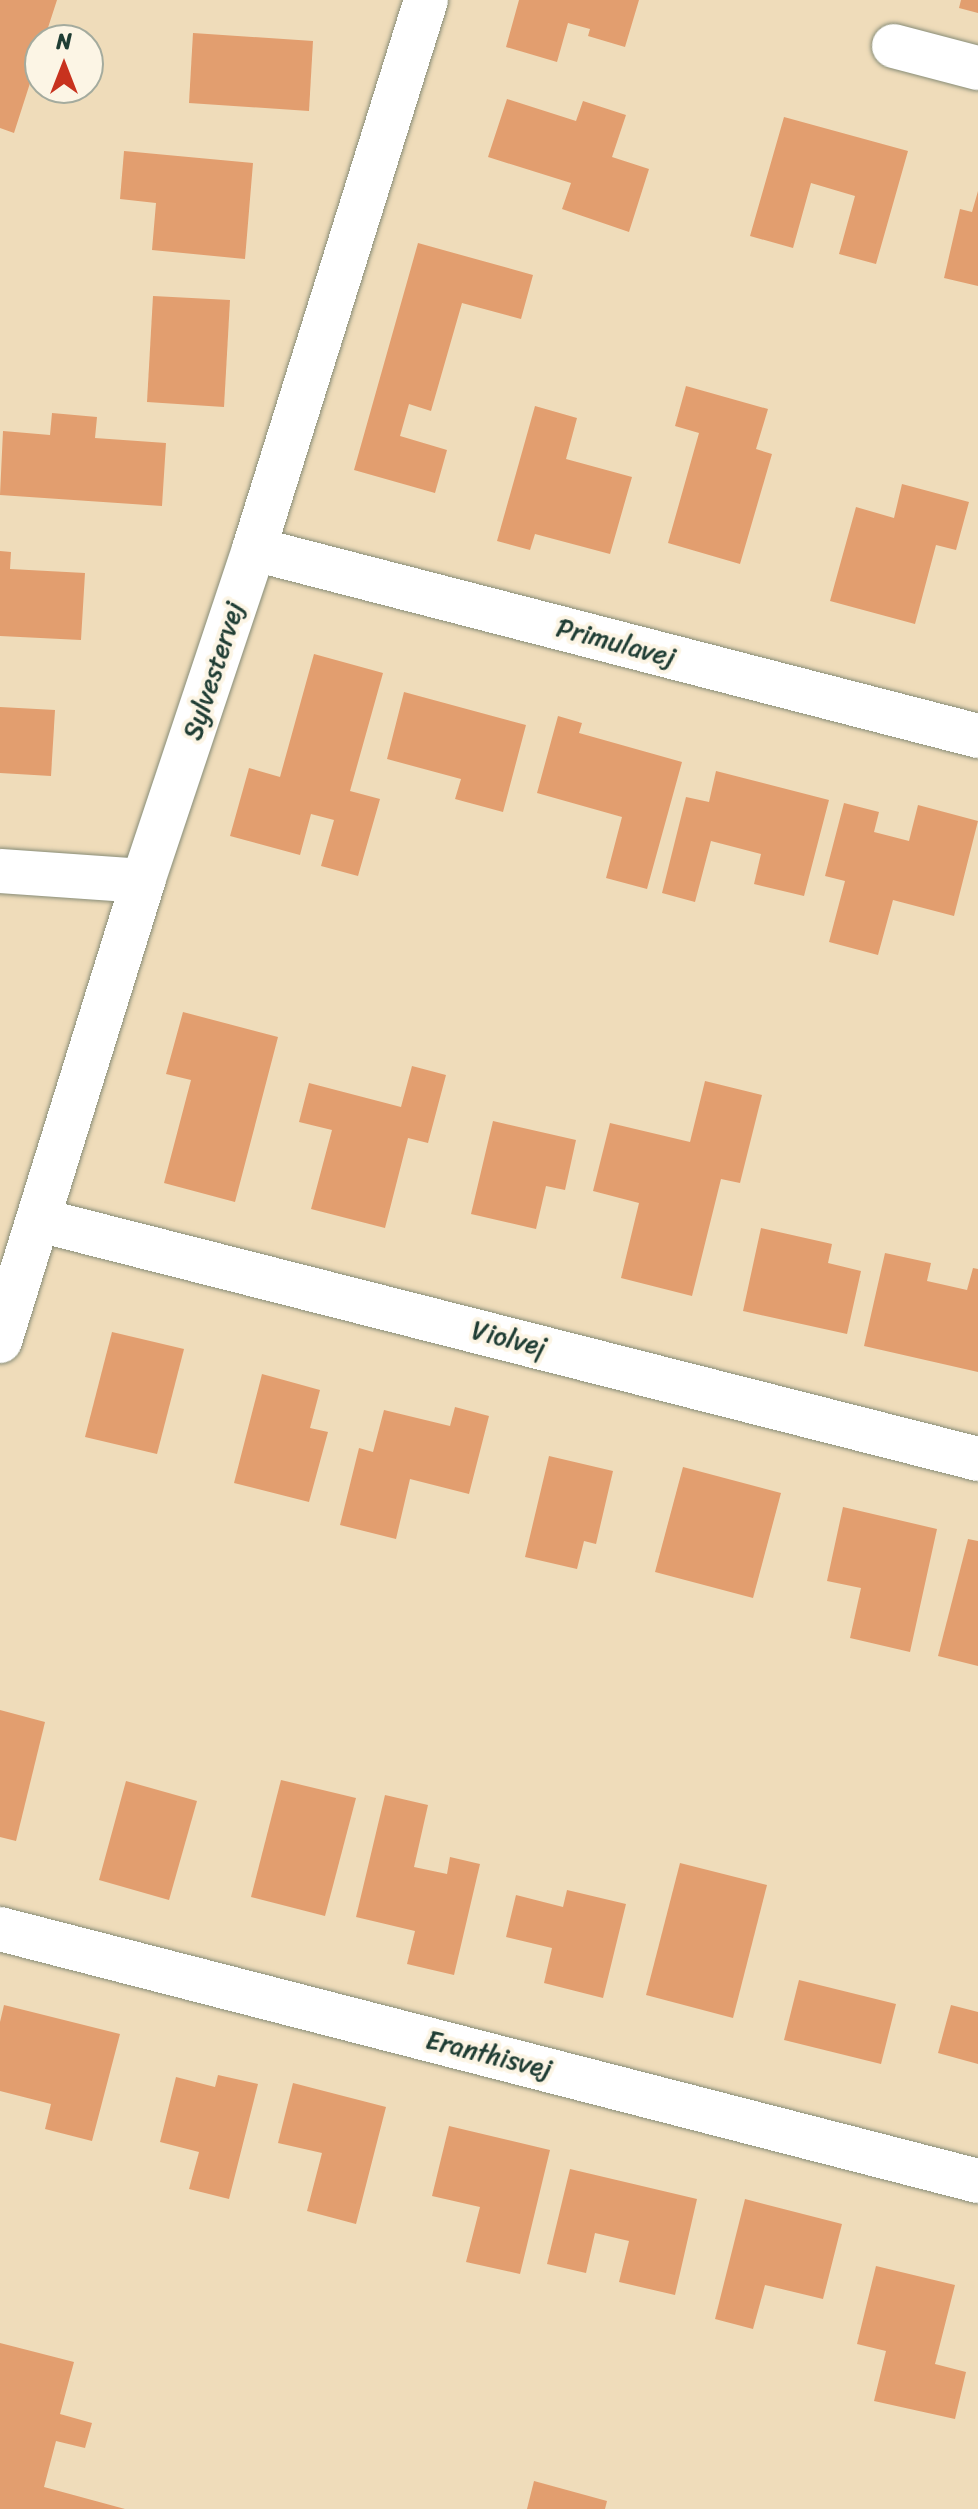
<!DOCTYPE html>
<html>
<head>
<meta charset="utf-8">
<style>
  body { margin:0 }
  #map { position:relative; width:978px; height:2509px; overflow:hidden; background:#efdcba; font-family:Sriracha,sans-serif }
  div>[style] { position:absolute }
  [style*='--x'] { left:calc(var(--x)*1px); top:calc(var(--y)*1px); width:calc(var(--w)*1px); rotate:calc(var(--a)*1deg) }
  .building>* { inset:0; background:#e29e6f }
  .roads { filter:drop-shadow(0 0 2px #878c77) drop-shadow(0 0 2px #878c77) }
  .minor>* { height:44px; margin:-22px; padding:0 22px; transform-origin:22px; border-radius:22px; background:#fff }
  span { translate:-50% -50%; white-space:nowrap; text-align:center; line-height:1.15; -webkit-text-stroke:8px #fcf5e5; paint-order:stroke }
  .street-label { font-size:26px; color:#1f3d34 }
  .north { position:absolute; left:24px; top:24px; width:80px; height:80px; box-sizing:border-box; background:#fcf5e5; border:2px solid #a4ab9e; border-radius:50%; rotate:0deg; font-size:22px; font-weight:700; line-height:32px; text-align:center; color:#1f3d34 }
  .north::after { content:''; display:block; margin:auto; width:28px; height:36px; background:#c8321e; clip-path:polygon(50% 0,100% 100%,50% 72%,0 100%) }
</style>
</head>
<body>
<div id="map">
  <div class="building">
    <i style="clip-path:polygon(0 0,57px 0,44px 40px,40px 40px,40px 52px,14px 133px,0 128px)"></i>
    <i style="clip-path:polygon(519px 0,639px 0,625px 47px,588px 36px,590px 29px,568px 23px,557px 62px,506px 47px)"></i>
    <i style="clip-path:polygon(961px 0,978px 0,978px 13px,959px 8px)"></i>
    <i style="clip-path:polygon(193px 33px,313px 41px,309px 111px,189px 103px)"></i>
    <i style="clip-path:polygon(507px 99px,576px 121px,583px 101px,626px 115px,612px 157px,649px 169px,629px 232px,562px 209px,571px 183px,488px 157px)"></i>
    <i style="clip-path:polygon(784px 117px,908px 151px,876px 264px,839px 254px,855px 196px,811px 183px,793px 248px,750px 236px)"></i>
    <i style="clip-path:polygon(124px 151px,253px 163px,245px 259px,152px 250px,156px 203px,120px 199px)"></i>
    <i style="clip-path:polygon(978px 191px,978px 286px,944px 278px,960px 209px,972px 212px)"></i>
    <i style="clip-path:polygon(418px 243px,533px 275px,521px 319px,462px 303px,431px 411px,409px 404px,400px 436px,447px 450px,435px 493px,354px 470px)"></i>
    <i style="clip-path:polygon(153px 296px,230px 300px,224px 407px,147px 402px)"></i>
    <i style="clip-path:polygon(686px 386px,768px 409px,756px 449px,772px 454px,740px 564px,668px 543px,699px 433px,675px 426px)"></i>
    <i style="clip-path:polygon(535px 406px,577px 418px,566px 459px,632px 477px,610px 554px,535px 534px,530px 550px,497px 541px)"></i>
    <i style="clip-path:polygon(52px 413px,97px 417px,95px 438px,166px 443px,162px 506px,0 495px,3px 431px,50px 435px)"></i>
    <i style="clip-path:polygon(902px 484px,969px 502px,956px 550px,936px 545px,915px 624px,830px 601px,856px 507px,894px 518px)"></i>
    <i style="clip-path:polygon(0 551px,11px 552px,10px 569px,85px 573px,81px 640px,0 636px)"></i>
    <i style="clip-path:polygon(314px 654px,383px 673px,350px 791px,380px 799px,358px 876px,321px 866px,334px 820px,311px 814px,300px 855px,230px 836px,249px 768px,280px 777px)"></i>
    <i style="clip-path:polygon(404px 692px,526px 725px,503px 812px,455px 799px,461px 779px,387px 759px)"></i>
    <i style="clip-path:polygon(0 707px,55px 710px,51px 776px,0 773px)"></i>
    <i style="clip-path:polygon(558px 716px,582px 723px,579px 733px,682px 762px,647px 889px,606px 878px,622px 817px,537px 793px)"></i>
    <i style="clip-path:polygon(716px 771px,829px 800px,804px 896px,754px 884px,761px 854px,711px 841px,695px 902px,662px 893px,686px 797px,709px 802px)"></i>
    <i style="clip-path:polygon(844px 803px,879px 812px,874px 832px,909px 841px,918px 805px,978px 821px,954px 916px,893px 900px,878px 955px,829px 942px,845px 881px,825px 876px)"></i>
    <i style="clip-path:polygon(183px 1012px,278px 1037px,235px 1202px,164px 1183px,191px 1080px,166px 1074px)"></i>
    <i style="clip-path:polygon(412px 1066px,446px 1075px,428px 1143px,408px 1138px,385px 1228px,311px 1209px,332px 1130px,299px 1122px,309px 1083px,401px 1107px)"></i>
    <i style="clip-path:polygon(705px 1081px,762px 1095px,740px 1183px,721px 1179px,692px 1296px,621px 1278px,639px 1203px,593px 1191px,610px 1123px,690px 1142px)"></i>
    <i style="clip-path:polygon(493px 1121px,576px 1140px,565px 1190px,546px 1186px,536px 1229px,471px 1214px)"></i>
    <i style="clip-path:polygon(761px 1228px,832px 1244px,828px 1263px,861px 1271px,847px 1334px,743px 1311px)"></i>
    <i style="clip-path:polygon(885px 1253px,931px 1263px,927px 1281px,967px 1290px,973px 1268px,978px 1269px,978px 1372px,864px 1346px)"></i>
    <i style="clip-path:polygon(112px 1332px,184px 1349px,157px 1454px,85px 1437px)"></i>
    <i style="clip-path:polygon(262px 1374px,320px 1390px,310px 1428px,328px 1432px,309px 1502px,234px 1483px)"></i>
    <i style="clip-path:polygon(455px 1407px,489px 1416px,469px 1494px,410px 1479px,396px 1539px,340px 1525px,359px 1448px,373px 1452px,384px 1410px,450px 1426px)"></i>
    <i style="clip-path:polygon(549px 1456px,613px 1471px,596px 1544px,584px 1541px,577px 1569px,525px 1557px)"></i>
    <i style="clip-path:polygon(683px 1467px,781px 1493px,753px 1598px,655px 1572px)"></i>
    <i style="clip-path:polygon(843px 1507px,937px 1529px,910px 1652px,850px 1638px,861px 1588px,827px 1581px)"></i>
    <i style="clip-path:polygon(968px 1539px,978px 1541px,978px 1666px,938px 1656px)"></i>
    <i style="clip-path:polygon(0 1710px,45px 1722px,16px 1841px,0 1837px)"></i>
    <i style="clip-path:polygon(281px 1780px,356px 1798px,325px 1916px,251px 1897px)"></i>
    <i style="clip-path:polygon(126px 1781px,197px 1801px,169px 1900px,99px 1880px)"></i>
    <i style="clip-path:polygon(385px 1795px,428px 1805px,414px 1867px,447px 1874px,450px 1857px,480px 1864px,454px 1975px,407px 1964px,415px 1931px,356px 1917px)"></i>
    <i style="clip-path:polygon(680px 1863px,767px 1885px,733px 2018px,646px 1995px)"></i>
    <i style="clip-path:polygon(567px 1890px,626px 1904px,603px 1998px,544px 1983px,552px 1948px,506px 1937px,516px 1895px,563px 1907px)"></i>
    <i style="clip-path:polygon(799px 1980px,896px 2004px,881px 2064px,784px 2040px)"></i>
    <i style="clip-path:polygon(4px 2005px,120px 2034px,92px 2141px,45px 2129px,51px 2104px,0 2091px,0 2022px)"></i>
    <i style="clip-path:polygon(951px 2005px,978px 2012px,978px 2064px,938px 2053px)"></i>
    <i style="clip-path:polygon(218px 2075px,258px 2084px,229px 2199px,189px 2189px,199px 2152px,160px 2142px,176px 2077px,215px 2087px)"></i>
    <i style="clip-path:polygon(293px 2083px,386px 2107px,356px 2224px,307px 2211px,322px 2153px,278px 2143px)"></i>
    <i style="clip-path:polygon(449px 2126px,550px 2150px,520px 2274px,466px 2262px,480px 2207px,432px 2196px)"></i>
    <i style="clip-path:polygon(570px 2169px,697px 2199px,675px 2295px,619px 2282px,629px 2241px,595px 2233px,586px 2273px,547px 2264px)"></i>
    <i style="clip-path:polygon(745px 2199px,842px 2224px,823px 2299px,765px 2285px,753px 2329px,715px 2319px)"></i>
    <i style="clip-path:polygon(876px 2266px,955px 2285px,935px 2364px,966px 2372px,955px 2419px,874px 2401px,886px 2351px,857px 2344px)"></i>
    <i style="clip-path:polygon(0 2343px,74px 2362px,60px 2414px,92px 2423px,85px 2448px,56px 2441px,44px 2487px,125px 2509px,0 2509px)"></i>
    <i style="clip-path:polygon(534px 2481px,607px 2501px,605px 2509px,527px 2509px)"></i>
  </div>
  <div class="roads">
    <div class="minor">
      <i style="--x:894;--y:46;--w:87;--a:14.7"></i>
      <i style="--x:254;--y:549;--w:748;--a:14.48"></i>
      <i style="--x:0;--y:871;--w:143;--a:4"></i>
      <i style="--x:39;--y:1220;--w:969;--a:14.28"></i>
      <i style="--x:0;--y:1341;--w:482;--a:-72.7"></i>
      <i style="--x:143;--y:881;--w:350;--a:-71.5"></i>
      <i style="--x:254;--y:549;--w:575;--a:-72.6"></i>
      <i style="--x:0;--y:1929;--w:1010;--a:14.45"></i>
    </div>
  </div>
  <div class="street-label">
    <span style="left:616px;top:643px;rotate:15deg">Primulavej</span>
    <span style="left:214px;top:671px;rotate:-72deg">Sylvestervej</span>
    <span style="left:509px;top:1339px;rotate:14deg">Violvej</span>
    <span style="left:489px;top:2055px;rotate:14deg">Eranthisvej</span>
  </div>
  <div class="north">N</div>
</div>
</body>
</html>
